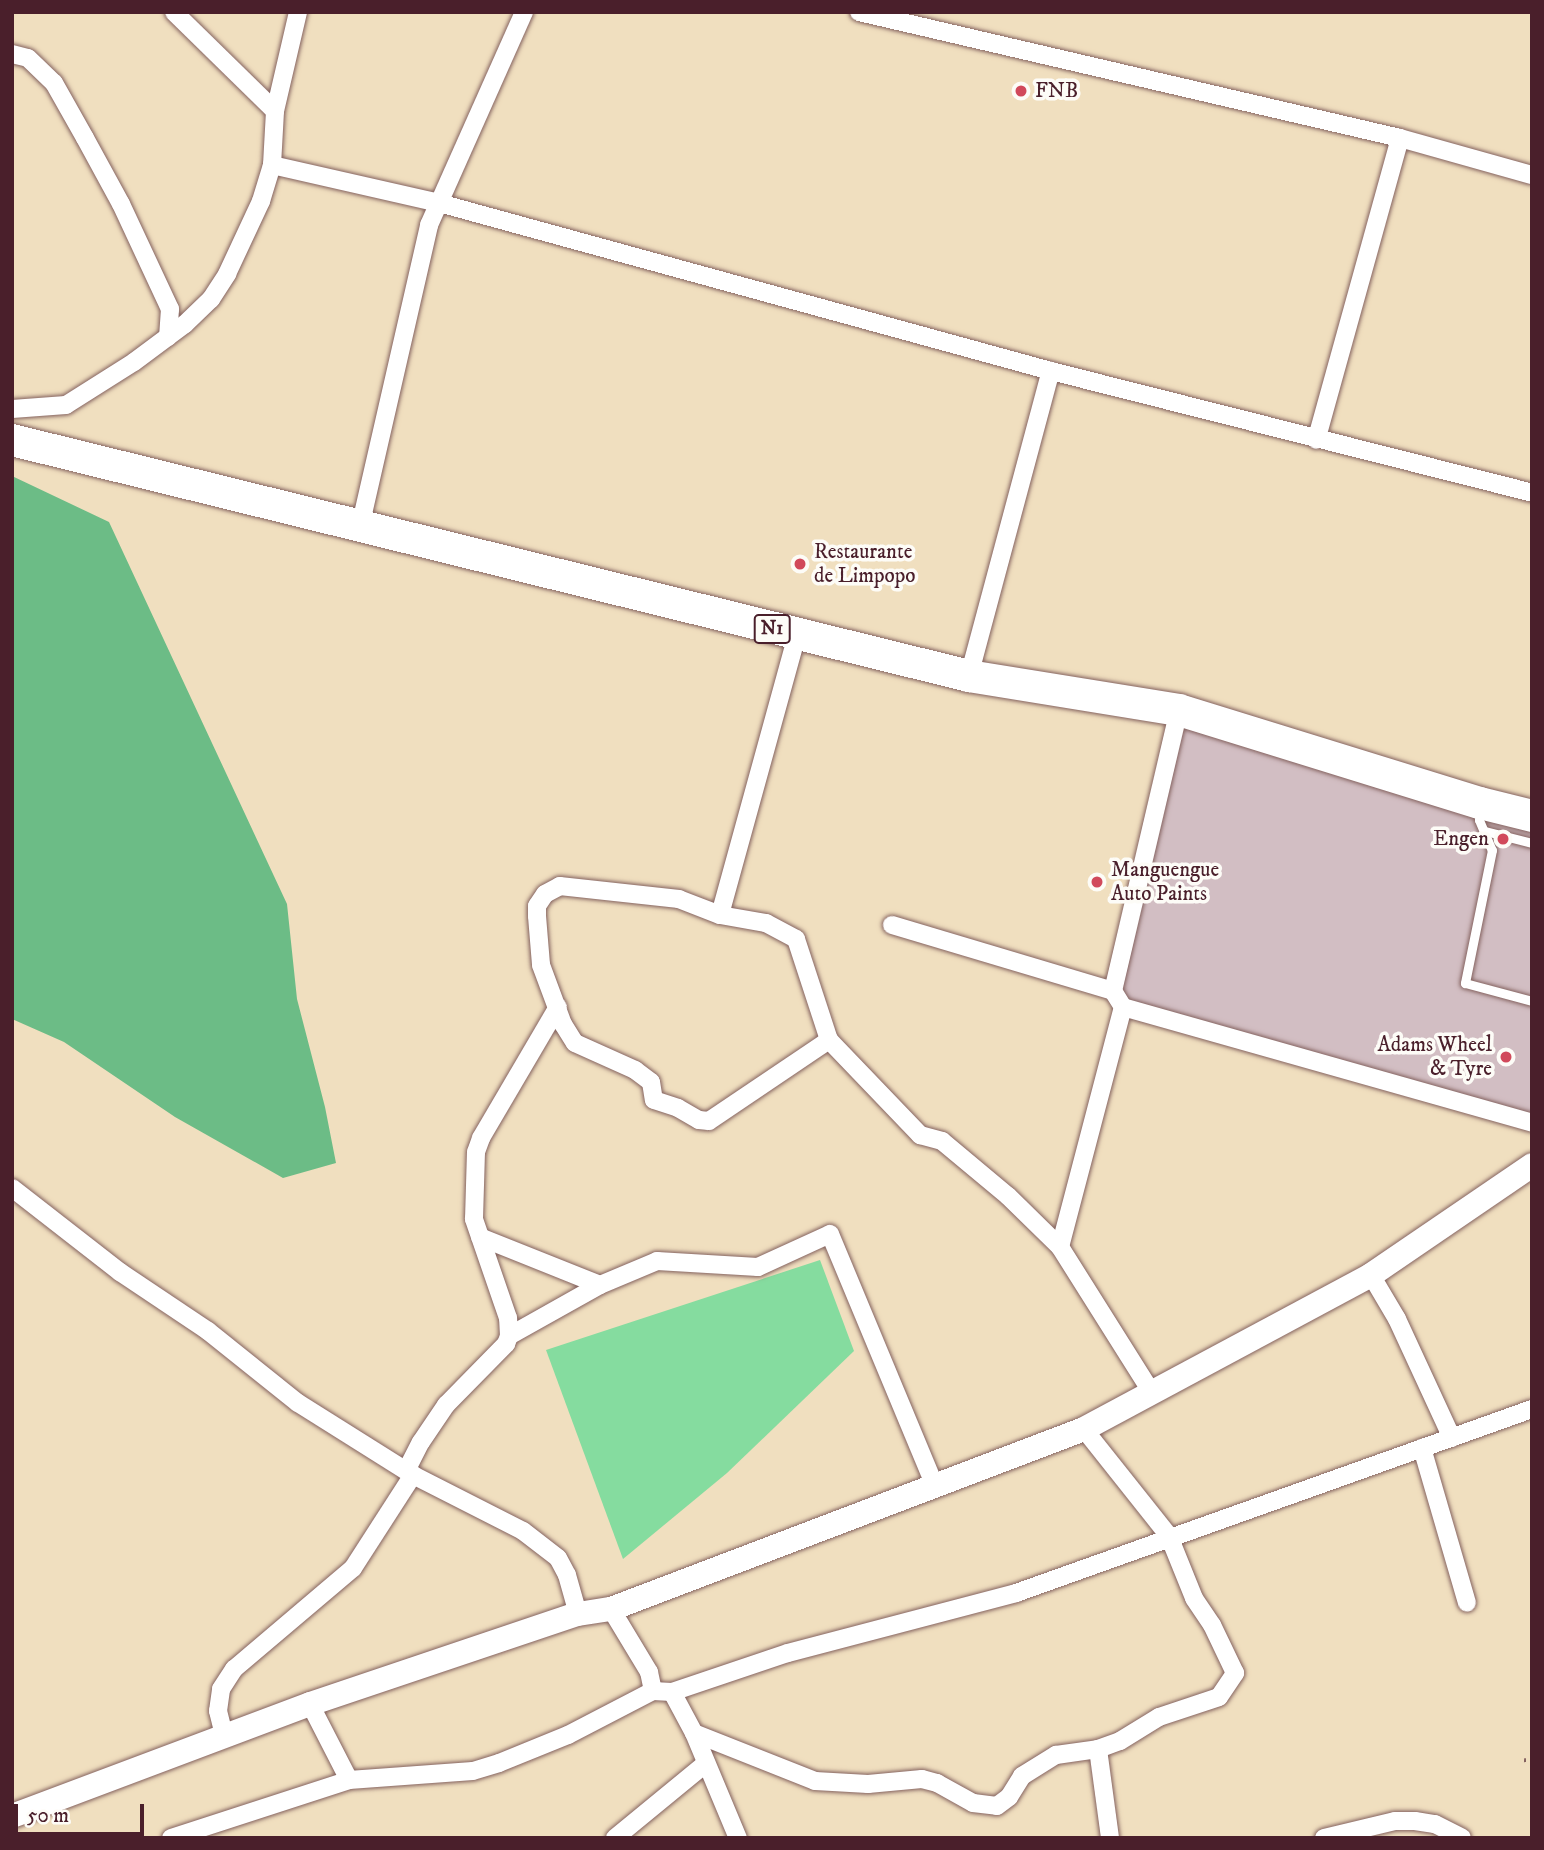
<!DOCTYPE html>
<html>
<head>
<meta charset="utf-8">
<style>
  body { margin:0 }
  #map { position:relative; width:1544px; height:1850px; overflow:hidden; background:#f0dfbf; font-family:"IM FELL DW Pica",serif }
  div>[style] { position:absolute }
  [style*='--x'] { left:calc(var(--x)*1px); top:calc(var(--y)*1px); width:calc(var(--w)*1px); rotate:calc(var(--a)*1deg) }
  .industrial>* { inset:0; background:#d2bec3 }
  .green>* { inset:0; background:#85dc9f }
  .forest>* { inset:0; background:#6cbc86 }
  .path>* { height:3.5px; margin-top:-1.75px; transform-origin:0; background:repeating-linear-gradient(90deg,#84625f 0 2px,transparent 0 7px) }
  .roads { filter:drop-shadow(0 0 2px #84625f) drop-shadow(0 0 2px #84625f) }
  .lane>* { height:9px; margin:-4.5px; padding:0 4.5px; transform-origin:4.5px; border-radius:4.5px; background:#fff }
  .street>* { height:18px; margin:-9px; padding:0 9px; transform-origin:9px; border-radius:9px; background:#fff }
  .secondary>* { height:24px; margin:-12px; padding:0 12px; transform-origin:12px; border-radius:12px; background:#fff }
  .highway>* { height:32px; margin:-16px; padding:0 16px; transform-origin:16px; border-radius:16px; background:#fff }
  .dots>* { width:19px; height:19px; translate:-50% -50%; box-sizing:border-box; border:4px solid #fdfcf7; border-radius:50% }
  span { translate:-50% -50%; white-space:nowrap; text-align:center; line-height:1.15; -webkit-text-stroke:7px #fdfcf7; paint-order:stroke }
  .shield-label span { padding:2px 5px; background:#fdfcf7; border:2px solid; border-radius:5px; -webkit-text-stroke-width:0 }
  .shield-label { font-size:19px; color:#4a1f2b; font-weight:700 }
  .poi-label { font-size:21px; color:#4a1f2b }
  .left { translate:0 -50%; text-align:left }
  .right { translate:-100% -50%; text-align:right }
  .frame { position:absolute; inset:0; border:14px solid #4a1f2b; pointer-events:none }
  .scale { position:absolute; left:14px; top:1804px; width:130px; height:32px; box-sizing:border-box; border:4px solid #4a1f2b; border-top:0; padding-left:9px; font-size:21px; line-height:24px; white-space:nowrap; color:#4a1f2b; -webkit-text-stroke:5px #fdfcf7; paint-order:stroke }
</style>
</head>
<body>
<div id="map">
  <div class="industrial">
    <i style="clip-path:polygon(1175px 715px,1532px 813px,1532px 1122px,1116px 996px)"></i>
  </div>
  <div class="green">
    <i style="clip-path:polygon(820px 1260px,854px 1351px,727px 1473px,623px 1559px,546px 1350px)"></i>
  </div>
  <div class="forest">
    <i style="clip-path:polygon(12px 476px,109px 522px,287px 904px,297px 999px,325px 1107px,336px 1163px,283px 1178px,175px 1117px,64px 1042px,12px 1019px)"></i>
  </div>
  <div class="path">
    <i style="--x:1524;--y:1760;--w:8;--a:14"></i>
  </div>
  <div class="roads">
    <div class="lane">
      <i style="--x:1480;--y:808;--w:12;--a:95"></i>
      <i style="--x:1479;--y:820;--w:33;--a:67"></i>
      <i style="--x:1492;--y:850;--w:136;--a:101.5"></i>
      <i style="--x:1465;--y:983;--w:69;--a:15"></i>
      <i style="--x:1485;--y:831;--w:49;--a:14.3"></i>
    </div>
    <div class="street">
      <i style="--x:174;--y:12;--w:141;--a:44.4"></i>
      <i style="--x:859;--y:12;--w:555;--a:13.11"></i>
      <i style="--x:1400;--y:138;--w:313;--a:105.5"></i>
      <i style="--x:12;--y:54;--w:16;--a:14"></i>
      <i style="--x:28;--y:58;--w:36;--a:44"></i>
      <i style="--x:54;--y:83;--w:63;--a:60.6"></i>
      <i style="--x:85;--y:138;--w:75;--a:61.4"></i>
      <i style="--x:121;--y:204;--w:116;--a:65"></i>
      <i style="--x:170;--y:309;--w:28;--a:94"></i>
      <i style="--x:1400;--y:138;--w:137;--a:15.7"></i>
      <i style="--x:272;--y:165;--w:171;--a:12.8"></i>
      <i style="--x:439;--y:203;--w:209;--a:-66"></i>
      <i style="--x:12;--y:409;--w:54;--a:-4.2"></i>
      <i style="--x:66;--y:405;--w:80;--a:-32.3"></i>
      <i style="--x:134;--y:362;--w:64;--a:-36.7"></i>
      <i style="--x:185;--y:324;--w:36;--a:-44"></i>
      <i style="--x:211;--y:299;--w:30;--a:-57"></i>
      <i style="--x:227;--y:274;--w:81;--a:-65"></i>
      <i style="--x:261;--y:201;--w:38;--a:-73"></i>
      <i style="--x:272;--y:165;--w:54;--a:-86.8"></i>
      <i style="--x:275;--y:111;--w:102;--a:-76.9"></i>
      <i style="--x:360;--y:527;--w:310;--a:-77.1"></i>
      <i style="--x:429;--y:225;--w:24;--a:-66"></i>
      <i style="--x:439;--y:203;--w:635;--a:15.35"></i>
      <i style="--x:1051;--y:371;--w:496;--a:14.2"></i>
      <i style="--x:797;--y:635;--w:290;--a:105.4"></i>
      <i style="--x:720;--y:915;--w:47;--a:9.9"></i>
      <i style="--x:766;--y:923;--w:34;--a:28"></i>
      <i style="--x:796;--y:939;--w:106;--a:71.9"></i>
      <i style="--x:829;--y:1040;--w:132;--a:46.2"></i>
      <i style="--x:920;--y:1135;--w:23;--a:15"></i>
      <i style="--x:942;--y:1141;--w:86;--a:39.8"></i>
      <i style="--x:1008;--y:1196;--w:73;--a:44.4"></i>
      <i style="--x:969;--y:676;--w:316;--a:-75"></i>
      <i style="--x:720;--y:915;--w:44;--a:-158.7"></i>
      <i style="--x:679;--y:899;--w:120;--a:-173.8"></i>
      <i style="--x:560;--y:886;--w:17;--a:152"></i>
      <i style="--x:545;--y:894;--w:14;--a:124"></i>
      <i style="--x:537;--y:906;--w:10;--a:90"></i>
      <i style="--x:537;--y:916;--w:49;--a:85.3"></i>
      <i style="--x:541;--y:965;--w:63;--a:69.6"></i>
      <i style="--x:563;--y:1024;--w:22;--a:58"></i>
      <i style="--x:575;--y:1043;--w:66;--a:24.2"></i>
      <i style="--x:635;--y:1070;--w:20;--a:37"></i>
      <i style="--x:651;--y:1082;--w:18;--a:81"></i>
      <i style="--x:654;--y:1100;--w:25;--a:18"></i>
      <i style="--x:678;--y:1108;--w:24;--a:30"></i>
      <i style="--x:699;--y:1120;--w:10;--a:6"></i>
      <i style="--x:709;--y:1121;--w:145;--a:-34"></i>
      <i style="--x:892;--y:925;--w:231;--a:16.6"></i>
      <i style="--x:1123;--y:1007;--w:425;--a:15.8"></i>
      <i style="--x:12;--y:1188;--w:137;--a:37.9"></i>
      <i style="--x:120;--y:1272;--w:106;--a:33.8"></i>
      <i style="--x:208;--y:1331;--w:115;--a:38.7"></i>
      <i style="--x:298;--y:1403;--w:136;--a:32.1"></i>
      <i style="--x:413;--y:1475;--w:123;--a:27"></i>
      <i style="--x:523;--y:1531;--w:44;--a:37.6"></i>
      <i style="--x:558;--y:1558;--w:19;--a:62"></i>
      <i style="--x:567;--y:1575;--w:41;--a:74.2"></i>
      <i style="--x:480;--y:1237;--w:129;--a:21.8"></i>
      <i style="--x:1371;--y:1275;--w:51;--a:59.4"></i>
      <i style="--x:1397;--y:1319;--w:131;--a:65.2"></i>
      <i style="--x:509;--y:1336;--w:104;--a:-29.3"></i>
      <i style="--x:600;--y:1285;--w:62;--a:-22.8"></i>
      <i style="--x:657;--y:1261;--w:101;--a:3.4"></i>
      <i style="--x:758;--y:1267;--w:79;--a:-24.6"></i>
      <i style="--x:830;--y:1234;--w:273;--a:67.4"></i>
      <i style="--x:1152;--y:1393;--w:173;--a:-122.2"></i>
      <i style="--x:1060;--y:1247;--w:248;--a:-75.3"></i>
      <i style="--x:1123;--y:1007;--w:19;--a:-122"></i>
      <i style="--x:1113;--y:991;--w:289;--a:-76.8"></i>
      <i style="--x:1422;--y:1448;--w:161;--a:73.8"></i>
      <i style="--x:407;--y:1469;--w:30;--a:-63"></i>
      <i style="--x:421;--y:1442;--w:45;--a:-56"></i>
      <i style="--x:446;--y:1405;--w:86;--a:-45.5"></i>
      <i style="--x:506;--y:1344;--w:9;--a:-69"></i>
      <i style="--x:509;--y:1336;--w:18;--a:-93"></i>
      <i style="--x:508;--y:1318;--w:105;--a:-109"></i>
      <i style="--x:474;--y:1219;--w:67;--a:-88.3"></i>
      <i style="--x:476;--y:1152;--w:15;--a:-70"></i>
      <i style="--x:481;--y:1138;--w:152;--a:-59.6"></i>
      <i style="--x:611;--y:1609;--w:74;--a:58.9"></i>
      <i style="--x:649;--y:1672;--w:19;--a:78"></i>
      <i style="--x:653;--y:1691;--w:19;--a:3"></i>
      <i style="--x:672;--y:1692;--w:47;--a:61.8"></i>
      <i style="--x:694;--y:1733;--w:114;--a:67.3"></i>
      <i style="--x:672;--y:1692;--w:122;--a:-18.6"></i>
      <i style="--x:788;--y:1653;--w:236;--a:-14.7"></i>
      <i style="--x:1016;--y:1593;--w:548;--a:-19.63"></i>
      <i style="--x:310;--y:1704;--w:85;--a:62.8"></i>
      <i style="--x:694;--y:1733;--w:130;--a:21.6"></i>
      <i style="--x:815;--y:1781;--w:53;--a:3.2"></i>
      <i style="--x:868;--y:1784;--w:54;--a:-5.3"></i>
      <i style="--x:922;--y:1779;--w:16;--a:15"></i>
      <i style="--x:937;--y:1783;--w:41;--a:29.1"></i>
      <i style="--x:973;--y:1803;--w:24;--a:7"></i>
      <i style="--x:997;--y:1806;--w:15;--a:-37"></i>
      <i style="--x:1009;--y:1797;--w:25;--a:-58"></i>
      <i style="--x:1022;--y:1776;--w:40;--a:-32"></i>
      <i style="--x:1056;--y:1755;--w:42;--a:-8.1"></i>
      <i style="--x:1098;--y:1749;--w:23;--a:-20"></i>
      <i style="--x:1120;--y:1741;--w:46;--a:-31.6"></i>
      <i style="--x:1159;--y:1717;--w:63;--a:-18.4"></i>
      <i style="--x:1219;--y:1697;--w:29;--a:-56"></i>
      <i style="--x:1235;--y:1673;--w:53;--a:-115.6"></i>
      <i style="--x:1212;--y:1625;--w:32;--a:-124"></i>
      <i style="--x:1194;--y:1598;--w:67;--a:-112"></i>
      <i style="--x:1169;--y:1536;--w:137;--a:-128.5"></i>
      <i style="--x:224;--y:1735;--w:25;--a:-104"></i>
      <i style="--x:218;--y:1711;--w:22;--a:-82"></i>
      <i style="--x:221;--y:1689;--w:24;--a:-57"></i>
      <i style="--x:234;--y:1669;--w:156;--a:-40.3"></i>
      <i style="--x:353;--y:1568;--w:111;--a:-57.2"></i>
      <i style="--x:1098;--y:1749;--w:90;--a:82.3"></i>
      <i style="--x:171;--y:1838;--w:187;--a:-18"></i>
      <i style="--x:349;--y:1780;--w:124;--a:-4.2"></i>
      <i style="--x:473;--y:1771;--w:27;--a:-17"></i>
      <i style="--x:499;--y:1763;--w:74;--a:-22.1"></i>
      <i style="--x:568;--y:1735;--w:96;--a:-27.4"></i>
      <i style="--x:615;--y:1838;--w:117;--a:-39.4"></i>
      <i style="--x:1324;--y:1838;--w:73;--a:-13.5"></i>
      <i style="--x:1395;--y:1821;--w:20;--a:0"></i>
      <i style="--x:1415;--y:1821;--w:20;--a:9"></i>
      <i style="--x:1435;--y:1824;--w:30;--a:27"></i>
    </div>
    <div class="secondary">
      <i style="--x:12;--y:1816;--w:318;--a:-20.6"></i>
      <i style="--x:310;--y:1704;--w:283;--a:-18.6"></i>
      <i style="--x:578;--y:1614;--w:33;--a:-9"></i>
      <i style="--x:611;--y:1609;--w:506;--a:-20.83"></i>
      <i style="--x:1084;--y:1429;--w:326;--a:-28.2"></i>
      <i style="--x:1371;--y:1275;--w:195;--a:-34.3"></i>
    </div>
    <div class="highway">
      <i style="--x:12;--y:440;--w:986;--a:13.85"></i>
      <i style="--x:969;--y:676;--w:213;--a:9.2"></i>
      <i style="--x:1179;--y:710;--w:315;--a:17.2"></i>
      <i style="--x:1480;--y:803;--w:54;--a:14"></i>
    </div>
  </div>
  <div class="dots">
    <i style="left:1021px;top:91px;background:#d1495b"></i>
    <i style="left:800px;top:564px;background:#d1495b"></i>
    <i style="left:1503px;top:839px;background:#d1495b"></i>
    <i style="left:1097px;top:882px;background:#d1495b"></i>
    <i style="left:1506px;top:1057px;background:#d1495b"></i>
  </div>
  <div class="shield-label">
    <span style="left:772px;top:629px">N1</span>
  </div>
  <div class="poi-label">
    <span class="left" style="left:1035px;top:91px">FNB</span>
    <span class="left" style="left:814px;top:564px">Restaurante<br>de Limpopo</span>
    <span class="right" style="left:1489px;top:839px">Engen</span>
    <span class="left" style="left:1111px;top:882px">Manguengue<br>Auto Paints</span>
    <span class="right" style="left:1492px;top:1057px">Adams Wheel<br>&amp; Tyre</span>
  </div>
  <div class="frame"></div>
  <div class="scale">50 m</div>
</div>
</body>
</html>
